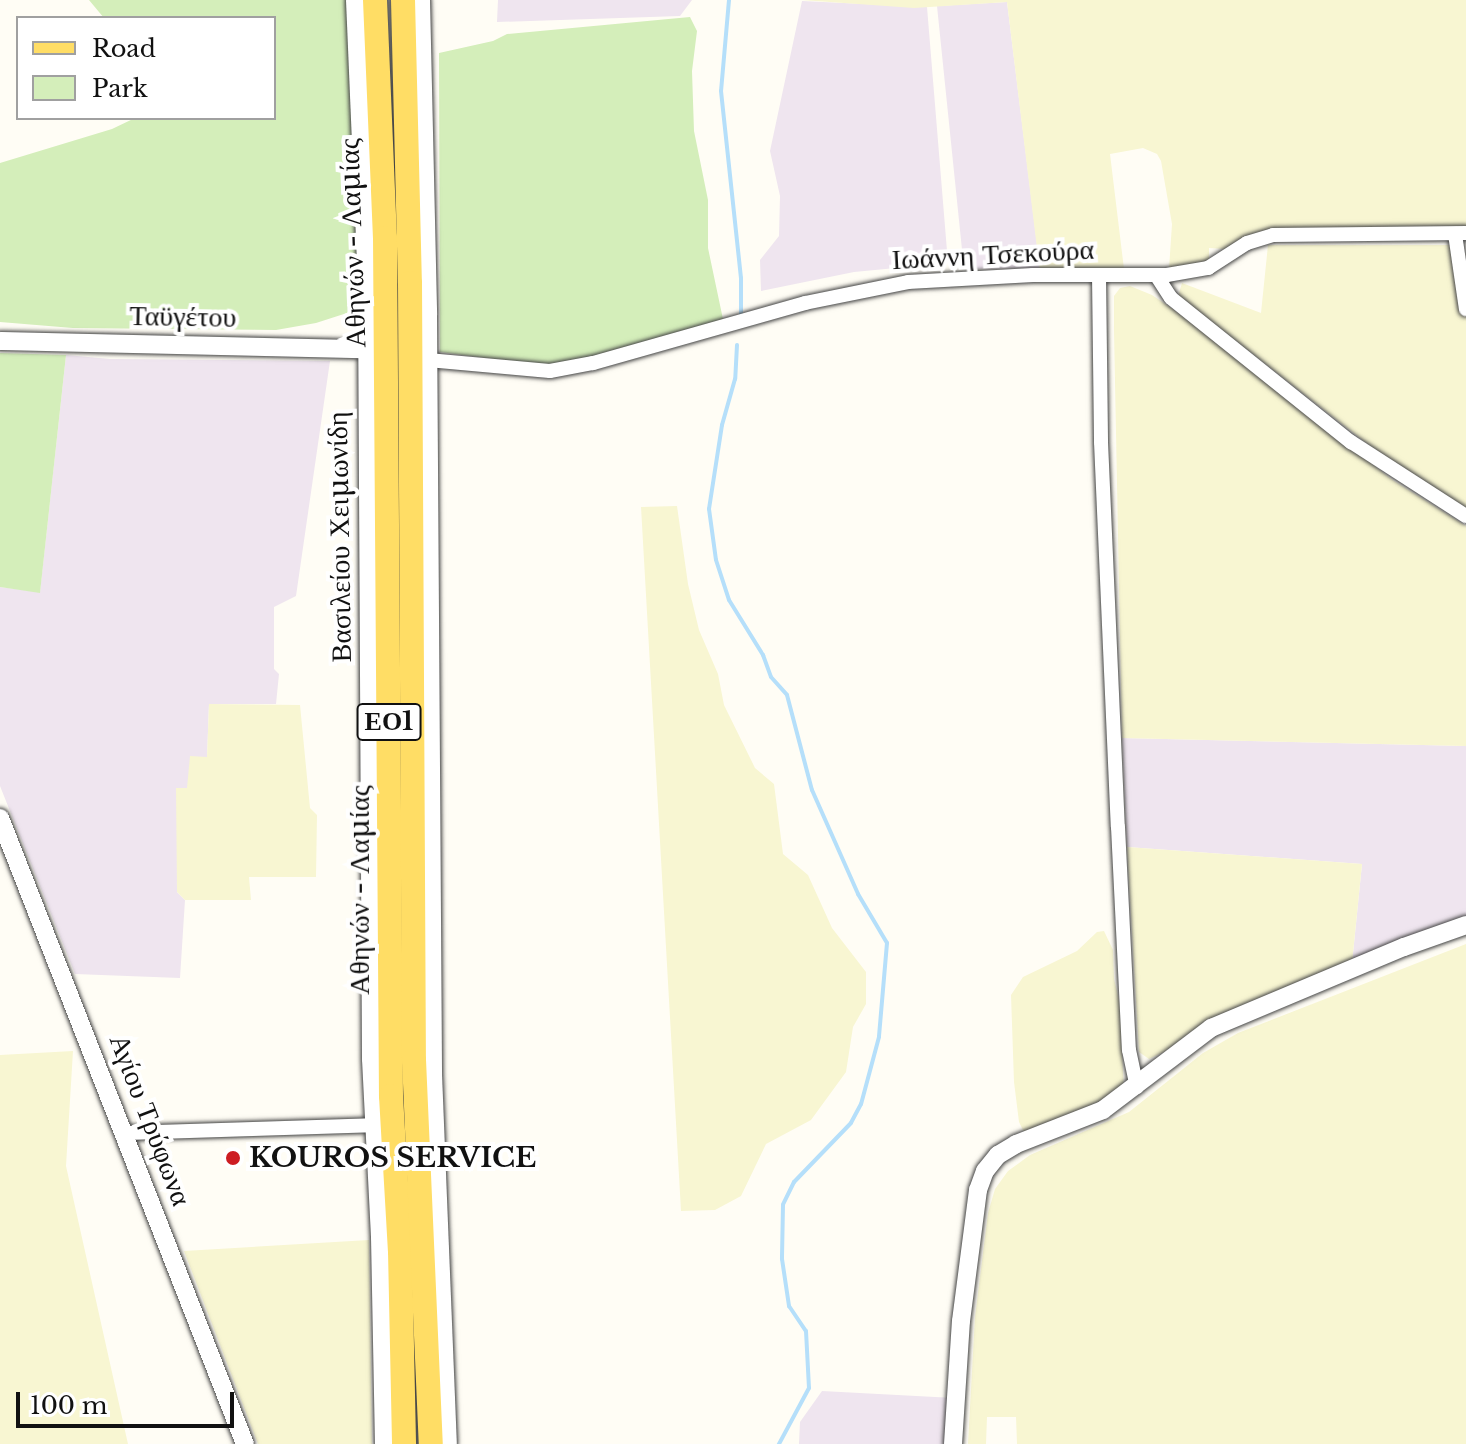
<!DOCTYPE html>
<html>
<head>
<meta charset="utf-8">
<style>
  body { margin:0 }
  #map { position:relative; width:1466px; height:1444px; overflow:hidden; background:#fffdf5; font-family:"Libre Baskerville",serif }
  div>[style] { position:absolute }
  [style*='--x'] { left:calc(var(--x)*1px); top:calc(var(--y)*1px); width:calc(var(--w)*1px); rotate:calc(var(--a)*1deg) }
  .industrial>* { inset:0; background:#efe5ef }
  .farmland>* { inset:0; background:#f8f6d2 }
  .green>* { inset:0; background:#d4eeba }
  .stream>* { height:4px; margin:-2px; padding:0 2px; transform-origin:2px; border-radius:2px; background:#b5dffa }
  .roads { filter:drop-shadow(0 0 2px #444) drop-shadow(0 0 2px #444) }
  .minor>* { height:14px; margin:-7px; padding:0 7px; transform-origin:7px; border-radius:7px; background:#fff }
  .tertiary>* { height:18px; margin:-9px; padding:0 9px; transform-origin:9px; border-radius:9px; background:#fff }
  .primary>* { height:24px; margin:-12px; padding:0 12px; transform-origin:12px; border-radius:12px; background:#ffdd65 }
  .dots>* { width:22px; height:22px; translate:-50% -50%; box-sizing:border-box; border:4px solid #fff; border-radius:50% }
  span { translate:-50% -50%; white-space:nowrap; text-align:center; line-height:1.15; -webkit-text-stroke:8px #fff; paint-order:stroke }
  .shield-label span { padding:2px 6px; background:#fff; border:2px solid; border-radius:6px; -webkit-text-stroke-width:0 }
  .shield-label { font-size:26px; color:#111; font-weight:700 }
  .street-label { font-size:28px; color:#111 }
  .poi-label { font-size:28px; color:#111; font-weight:700 }
  .left { translate:0 -50%; text-align:left }
  .legend { position:absolute; left:16px; top:16px; width:260px; height:104px; box-sizing:border-box; background:#fff; border:2px solid #a0a0a0; margin:0; padding:10px 14px; list-style:none; font-size:24px; color:#111 }
  .legend li { display:flex; align-items:center; gap:16px; height:40px }
  .legend b { width:40px; border:2px solid #a0a0a0 }
  .scale { position:absolute; left:16px; top:1392px; width:218px; height:36px; box-sizing:border-box; border:4px solid #111; border-top:0; padding-left:10px; font-size:24px; line-height:28px; white-space:nowrap; color:#111; -webkit-text-stroke:6px #fff; paint-order:stroke }
</style>
</head>
<body>
<div id="map">
  <div class="industrial">
    <i style="clip-path:polygon(498px 0,692px 0,680px 16px,497px 22px)"></i>
    <i style="clip-path:polygon(802px 1px,927px 7px,948px 263px,854px 272px,761px 291px,760px 260px,779px 236px,780px 196px,770px 151px)"></i>
    <i style="clip-path:polygon(1007px 2px,1040px 268px,964px 269px,937px 6px)"></i>
    <i style="clip-path:polygon(66px 355px,110px 359px,330px 361px,296px 596px,274px 607px,274px 669px,279px 674px,276px 704px,209px 704px,207px 758px,187px 788px,177px 788px,177px 892px,185px 900px,180px 978px,75px 974px,0 786px,0 587px,40px 592px)"></i>
    <i style="clip-path:polygon(1122px 738px,1466px 746px,1466px 918px,1352px 963px,1362px 864px,1127px 847px)"></i>
    <i style="clip-path:polygon(822px 1391px,954px 1398px,951px 1444px,799px 1444px,800px 1422px)"></i>
  </div>
  <div class="farmland">
    <i style="clip-path:polygon(802px 0,1466px 0,1466px 229px,1237px 242px,1224px 249px,1209px 248px,1209px 263px,1169px 269px,1172px 224px,1161px 161px,1157px 154px,1143px 148px,1110px 154px,1124px 269px,1040px 273px,1007px 2px,914px 8px)"></i>
    <i style="clip-path:polygon(1268px 245px,1456px 245px,1466px 308px,1466px 511px,1401px 470px,1217px 326px,1177px 300px,1182px 283px,1261px 313px)"></i>
    <i style="clip-path:polygon(1130px 286px,1152px 295px,1199px 327px,1391px 479px,1466px 526px,1466px 746px,1122px 738px,1114px 330px,1114px 296px,1120px 288px)"></i>
    <i style="clip-path:polygon(677px 506px,688px 584px,699px 630px,718px 674px,724px 705px,755px 768px,774px 784px,783px 854px,808px 875px,832px 928px,866px 972px,866px 1004px,853px 1027px,846px 1072px,811px 1120px,766px 1144px,741px 1196px,715px 1210px,681px 1211px,641px 507px)"></i>
    <i style="clip-path:polygon(209px 704px,300px 705px,310px 808px,317px 815px,316px 877px,249px 877px,251px 900px,185px 900px,177px 892px,176px 788px,187px 788px,190px 756px,207px 757px)"></i>
    <i style="clip-path:polygon(1127px 847px,1362px 864px,1352px 963px,1149px 1059px,1139px 1052px)"></i>
    <i style="clip-path:polygon(1104px 931px,1113px 950px,1114px 979px,1120px 1003px,1124px 1092px,1025px 1134px,1019px 1122px,1014px 1082px,1011px 995px,1023px 977px,1077px 951px,1097px 932px)"></i>
    <i style="clip-path:polygon(1466px 944px,1466px 1444px,1017px 1444px,1016px 1417px,987px 1417px,986px 1444px,968px 1444px,975px 1317px,988px 1213px,995px 1189px,1008px 1171px,1030px 1155px,1129px 1112px,1203px 1053px,1238px 1033px)"></i>
    <i style="clip-path:polygon(73px 1051px,66px 1166px,128px 1444px,0 1444px,0 1055px)"></i>
    <i style="clip-path:polygon(369px 1240px,372px 1444px,258px 1444px,184px 1251px)"></i>
  </div>
  <div class="green">
    <i style="clip-path:polygon(89px 0,347px 0,358px 282px,358px 296px,347px 313px,316px 323px,276px 330px,73px 328px,0 322px,0 163px,112px 129px,135px 118px,274px 118px,274px 18px,104px 18px)"></i>
    <i style="clip-path:polygon(690px 17px,697px 31px,692px 71px,694px 131px,708px 200px,708px 248px,724px 324px,553px 367px,440px 352px,439px 53px,493px 41px,507px 34px)"></i>
    <i style="clip-path:polygon(0 353px,66px 355px,40px 593px,0 587px)"></i>
  </div>
  <div class="stream">
    <i style="--x:729;--y:0;--w:91;--a:95"></i>
    <i style="--x:721;--y:91;--w:188;--a:83.9"></i>
    <i style="--x:741;--y:278;--w:37;--a:90"></i>
    <i style="--x:737;--y:345;--w:34;--a:93"></i>
    <i style="--x:735;--y:379;--w:48;--a:105.8"></i>
    <i style="--x:722;--y:425;--w:85;--a:98.8"></i>
    <i style="--x:709;--y:509;--w:51;--a:82.2"></i>
    <i style="--x:716;--y:560;--w:42;--a:72"></i>
    <i style="--x:729;--y:600;--w:65;--a:58.3"></i>
    <i style="--x:763;--y:655;--w:23;--a:70"></i>
    <i style="--x:771;--y:677;--w:24;--a:48"></i>
    <i style="--x:787;--y:695;--w:98;--a:75.3"></i>
    <i style="--x:812;--y:790;--w:114;--a:66.1"></i>
    <i style="--x:858;--y:894;--w:57;--a:59.4"></i>
    <i style="--x:887;--y:943;--w:94;--a:94.9"></i>
    <i style="--x:879;--y:1037;--w:69;--a:105"></i>
    <i style="--x:861;--y:1104;--w:21;--a:118"></i>
    <i style="--x:851;--y:1123;--w:82;--a:134"></i>
    <i style="--x:794;--y:1182;--w:25;--a:116"></i>
    <i style="--x:783;--y:1205;--w:54;--a:91.1"></i>
    <i style="--x:782;--y:1259;--w:48;--a:81.5"></i>
    <i style="--x:789;--y:1306;--w:30;--a:56"></i>
    <i style="--x:806;--y:1331;--w:57;--a:87"></i>
    <i style="--x:809;--y:1388;--w:64;--a:118.2"></i>
  </div>
  <div class="roads">
    <div class="minor">
      <i style="--x:1455;--y:234;--w:76;--a:81.7"></i>
      <i style="--x:1099;--y:275;--w:167;--a:89.3"></i>
      <i style="--x:1101;--y:442;--w:385;--a:87.5"></i>
      <i style="--x:1118;--y:827;--w:223;--a:87.2"></i>
      <i style="--x:1129;--y:1050;--w:38;--a:78"></i>
      <i style="--x:1156;--y:275;--w:27;--a:57"></i>
      <i style="--x:1171;--y:298;--w:231;--a:38.7"></i>
      <i style="--x:1351;--y:442;--w:137;--a:32.8"></i>
      <i style="--x:428;--y:360;--w:122;--a:5.2"></i>
      <i style="--x:550;--y:371;--w:44;--a:-10.5"></i>
      <i style="--x:593;--y:363;--w:220;--a:-15.8"></i>
      <i style="--x:805;--y:303;--w:105;--a:-11.5"></i>
      <i style="--x:908;--y:282;--w:125;--a:-3.2"></i>
      <i style="--x:1033;--y:275;--w:134;--a:0"></i>
      <i style="--x:1167;--y:275;--w:42;--a:-9.7"></i>
      <i style="--x:1208;--y:268;--w:46;--a:-32.7"></i>
      <i style="--x:1247;--y:243;--w:27;--a:-17"></i>
      <i style="--x:1273;--y:235;--w:193;--a:-0.6"></i>
      <i style="--x:125;--y:1133;--w:248;--a:-1.8"></i>
    </div>
    <div class="tertiary">
      <i style="--x:355;--y:0;--w:292;--a:87.6"></i>
      <i style="--x:367;--y:292;--w:767;--a:89.7"></i>
      <i style="--x:371;--y:1059;--w:178;--a:87.1"></i>
      <i style="--x:380;--y:1237;--w:207;--a:88.9"></i>
      <i style="--x:421;--y:0;--w:315;--a:88.7"></i>
      <i style="--x:428;--y:315;--w:759;--a:89.62"></i>
      <i style="--x:433;--y:1074;--w:370;--a:87.7"></i>
      <i style="--x:0;--y:341;--w:365;--a:1.3"></i>
      <i style="--x:0;--y:818;--w:672;--a:68.63"></i>
      <i style="--x:953;--y:1444;--w:123;--a:-86.3"></i>
      <i style="--x:961;--y:1321;--w:132;--a:-82.6"></i>
      <i style="--x:978;--y:1190;--w:20;--a:-70"></i>
      <i style="--x:985;--y:1171;--w:21;--a:-51"></i>
      <i style="--x:998;--y:1155;--w:21;--a:-31"></i>
      <i style="--x:1016;--y:1144;--w:93;--a:-21.3"></i>
      <i style="--x:1103;--y:1110;--w:136;--a:-37.2"></i>
      <i style="--x:1211;--y:1028;--w:209;--a:-22.8"></i>
      <i style="--x:1404;--y:947;--w:66;--a:-19.5"></i>
    </div>
    <div class="primary">
      <i style="--x:375;--y:0;--w:238;--a:87.6"></i>
      <i style="--x:385;--y:238;--w:858;--a:89.6"></i>
      <i style="--x:391;--y:1096;--w:155;--a:86.7"></i>
      <i style="--x:400;--y:1251;--w:193;--a:88.8"></i>
      <i style="--x:403;--y:0;--w:283;--a:88.6"></i>
      <i style="--x:410;--y:283;--w:777;--a:89.71"></i>
      <i style="--x:414;--y:1060;--w:384;--a:87.5"></i>
    </div>
  </div>
  <div class="dots">
    <i style="left:233px;top:1158px;background:#cd1d22"></i>
  </div>
  <div class="shield-label">
    <span style="left:389px;top:722px">ΕΟ1</span>
  </div>
  <div class="street-label">
    <span style="left:353px;top:243px;rotate:-92deg">Αθηνών - Λαμίας</span>
    <span style="left:993px;top:255px;rotate:-3deg">Ιωάννη Τσεκούρα</span>
    <span style="left:183px;top:317px;rotate:1deg">Ταϋγέτου</span>
    <span style="left:340px;top:537px;rotate:-91deg">Βασιλείου Χειμωνίδη</span>
    <span style="left:360px;top:890px;rotate:-90deg">Αθηνών - Λαμίας</span>
    <span style="left:150px;top:1120px;rotate:69deg">Αγίου Τρύφωνα</span>
  </div>
  <div class="poi-label">
    <span class="left" style="left:249px;top:1158px">KOUROS SERVICE</span>
  </div>
  <ul class="legend">
  <li><b style="height:10px;background:#ffdd65"></b>Road</li>
  <li><b style="height:22px;background:#d4eeba"></b>Park</li>
  </ul>
  <div class="scale">100 m</div>
</div>
</body>
</html>
